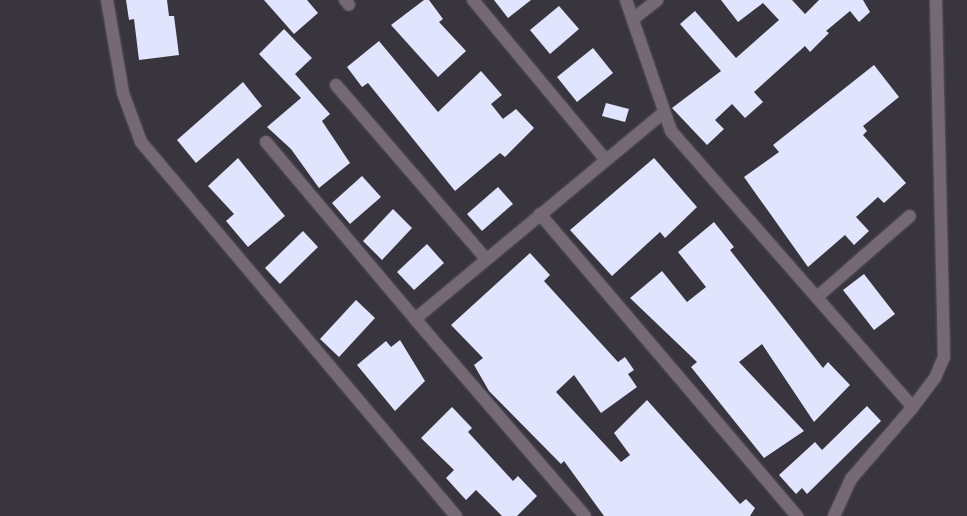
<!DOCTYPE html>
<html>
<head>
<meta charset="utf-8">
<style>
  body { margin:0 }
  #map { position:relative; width:967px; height:516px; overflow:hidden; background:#39353f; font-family:"Alegreya Sans",sans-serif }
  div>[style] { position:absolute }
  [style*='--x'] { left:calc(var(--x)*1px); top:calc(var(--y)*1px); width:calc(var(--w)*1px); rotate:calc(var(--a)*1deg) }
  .building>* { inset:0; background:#e0e4fd }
  .roads { filter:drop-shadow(0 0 1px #56535c) drop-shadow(0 0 1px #56535c) }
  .minor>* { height:12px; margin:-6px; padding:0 6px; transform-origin:6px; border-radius:6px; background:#756976 }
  span { translate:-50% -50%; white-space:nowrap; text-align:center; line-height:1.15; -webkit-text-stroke:5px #1f1e22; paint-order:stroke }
</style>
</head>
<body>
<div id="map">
  <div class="building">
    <i style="clip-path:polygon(126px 0,167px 0,169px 16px,174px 16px,179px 55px,139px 60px,134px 19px,129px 20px)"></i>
    <i style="clip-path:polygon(264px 0,307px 0,318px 13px,294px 34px)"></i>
    <i style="clip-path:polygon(424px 0,429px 0,443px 19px,439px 22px,466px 51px,438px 77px,391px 25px)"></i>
    <i style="clip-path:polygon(494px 0,531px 0,508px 18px)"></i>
    <i style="clip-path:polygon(721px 0,792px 0,805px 14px,819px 0,863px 0,870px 12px,859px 22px,850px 11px,826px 31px,829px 33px,810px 52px,805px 46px,754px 92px,763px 102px,745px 118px,732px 104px,715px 120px,724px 129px,707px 145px,672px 108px,721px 71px,680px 24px,695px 11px,736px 58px,779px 20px,763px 3px,738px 22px)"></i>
    <i style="clip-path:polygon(559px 6px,579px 29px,550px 54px,530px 30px)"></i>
    <i style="clip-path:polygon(284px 29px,312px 58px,295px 74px,330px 114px,322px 121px,350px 163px,319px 188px,291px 149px,267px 127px,301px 98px,259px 54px)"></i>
    <i style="clip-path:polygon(379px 41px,438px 112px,481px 71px,502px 95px,491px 104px,503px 119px,516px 109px,534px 128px,505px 157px,500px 153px,455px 191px,368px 83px,362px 87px,347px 67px)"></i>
    <i style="clip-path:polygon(593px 48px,613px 73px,577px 102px,557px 77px)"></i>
    <i style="clip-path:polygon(874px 65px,899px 97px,863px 126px,867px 131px,863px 135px,906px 183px,884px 203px,878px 197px,856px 217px,869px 231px,854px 245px,845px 235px,808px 267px,744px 177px,779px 152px,773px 145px)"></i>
    <i style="clip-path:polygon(243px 82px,262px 106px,196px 163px,177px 140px)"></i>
    <i style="clip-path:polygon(606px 103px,629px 109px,625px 122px,602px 116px)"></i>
    <i style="clip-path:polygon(238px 158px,285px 216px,248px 247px,226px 221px,234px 214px,208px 186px)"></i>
    <i style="clip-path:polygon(654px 158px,697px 207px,665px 238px,660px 232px,612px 276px,570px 230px)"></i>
    <i style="clip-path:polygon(362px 176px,381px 197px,350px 224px,332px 203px)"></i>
    <i style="clip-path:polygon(498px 187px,513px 204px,482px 231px,467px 214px)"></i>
    <i style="clip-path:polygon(393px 209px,412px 228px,382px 260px,363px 241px)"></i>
    <i style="clip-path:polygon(714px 222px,734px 247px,730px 250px,823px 368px,828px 362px,850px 385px,814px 422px,762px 344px,739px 362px,804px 431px,764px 458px,691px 367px,697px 362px,630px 298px,662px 271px,687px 302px,706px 287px,678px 252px)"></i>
    <i style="clip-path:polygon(303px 231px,318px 247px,280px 284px,265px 268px)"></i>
    <i style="clip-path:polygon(427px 244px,444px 263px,414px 290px,397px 272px)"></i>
    <i style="clip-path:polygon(530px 253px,550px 275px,544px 281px,618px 362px,625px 357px,634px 370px,628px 374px,637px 387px,601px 413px,574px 375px,556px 392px,621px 462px,630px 455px,614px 433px,647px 400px,740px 504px,746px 499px,755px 508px,750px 516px,604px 516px,564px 461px,561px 464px,489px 391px,474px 365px,483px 358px,451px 325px)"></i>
    <i style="clip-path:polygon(864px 274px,895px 314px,874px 330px,843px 290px)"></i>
    <i style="clip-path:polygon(356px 300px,375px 318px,339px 357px,320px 339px)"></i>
    <i style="clip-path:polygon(400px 340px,425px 381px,395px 411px,357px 365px,386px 341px,391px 347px)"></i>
    <i style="clip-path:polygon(867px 406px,881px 421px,807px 494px,802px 488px,796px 494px,779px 475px,815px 442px,822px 450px)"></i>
    <i style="clip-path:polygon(452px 407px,472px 428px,468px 432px,513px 481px,518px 476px,537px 496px,517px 516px,502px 516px,476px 490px,466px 500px,446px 478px,454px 470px,421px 438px)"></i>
  </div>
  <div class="roads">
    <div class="minor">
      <i style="--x:107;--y:0;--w:94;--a:80.2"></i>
      <i style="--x:123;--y:93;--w:52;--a:69.8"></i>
      <i style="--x:141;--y:142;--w:489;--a:49.9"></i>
      <i style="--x:345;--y:0;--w:6;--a:51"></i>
      <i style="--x:473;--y:0;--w:208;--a:50.3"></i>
      <i style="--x:626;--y:0;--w:139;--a:71"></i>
      <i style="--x:671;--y:131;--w:367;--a:48.8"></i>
      <i style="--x:633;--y:19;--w:31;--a:-38"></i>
      <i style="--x:336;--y:85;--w:230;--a:49.2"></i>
      <i style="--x:266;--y:142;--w:231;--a:49.9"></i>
      <i style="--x:415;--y:319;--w:321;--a:-39.7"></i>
      <i style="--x:540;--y:214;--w:397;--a:49.6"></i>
      <i style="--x:817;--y:297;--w:123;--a:-41.1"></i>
      <i style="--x:415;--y:319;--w:260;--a:49.2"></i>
      <i style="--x:834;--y:516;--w:41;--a:-65.3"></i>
      <i style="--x:851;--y:479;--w:95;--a:-49.3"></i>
      <i style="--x:913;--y:407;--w:36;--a:-53"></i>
      <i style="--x:935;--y:378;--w:23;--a:-67"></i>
      <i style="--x:944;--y:357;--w:357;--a:-91.3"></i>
    </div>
  </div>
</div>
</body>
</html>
